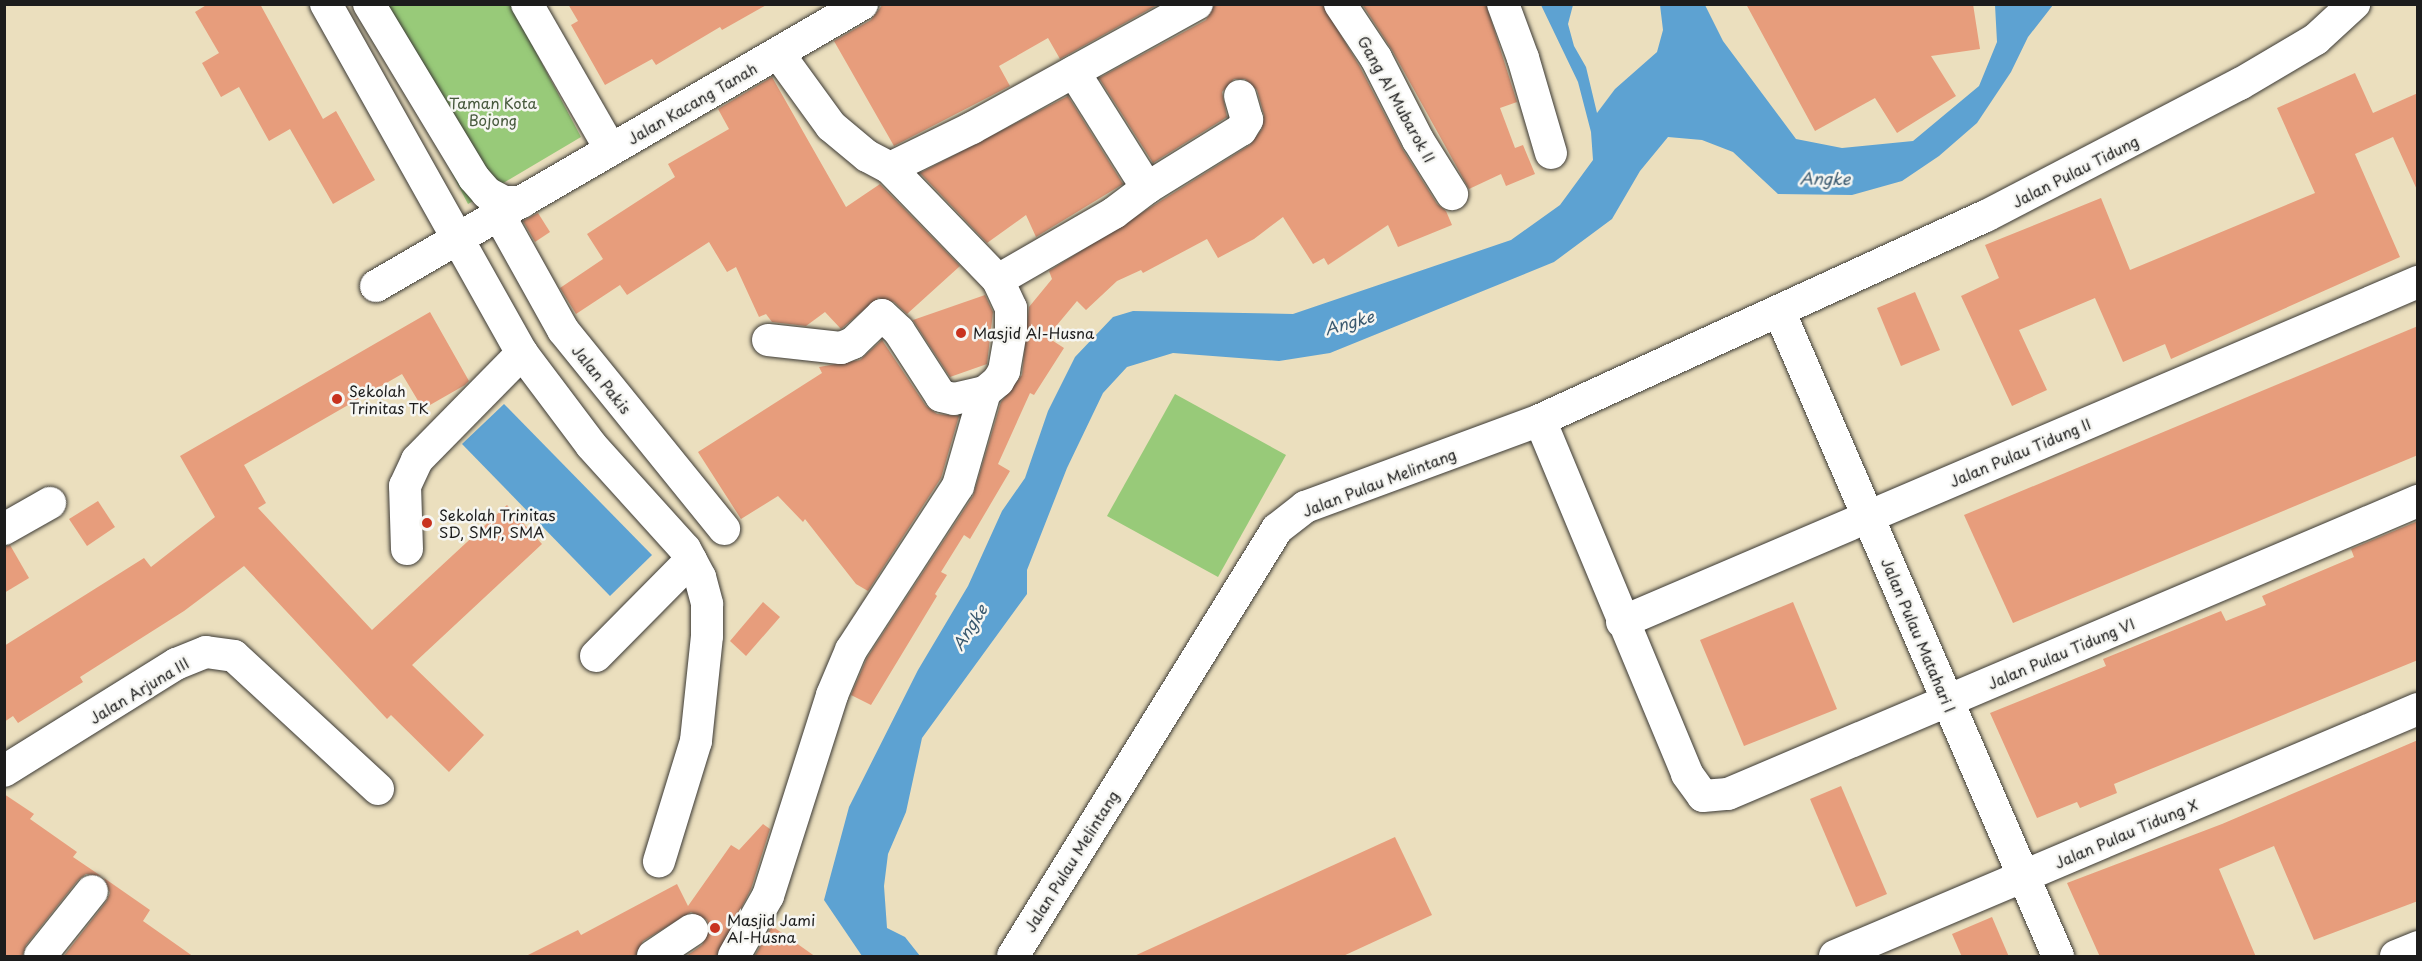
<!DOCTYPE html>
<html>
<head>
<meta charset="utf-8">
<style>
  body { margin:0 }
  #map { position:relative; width:2422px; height:961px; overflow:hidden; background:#ebdfbe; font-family:"Playpen Sans",sans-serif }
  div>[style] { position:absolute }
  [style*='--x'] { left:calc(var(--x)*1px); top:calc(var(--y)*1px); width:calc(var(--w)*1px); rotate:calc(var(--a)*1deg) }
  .green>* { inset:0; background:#98ca79 }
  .water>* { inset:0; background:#5da2d2 }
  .building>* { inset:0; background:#e79d7c }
  .roads { filter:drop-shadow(0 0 2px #3b3934) drop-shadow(0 0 2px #3b3934) }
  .minor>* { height:32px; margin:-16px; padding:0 16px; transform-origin:16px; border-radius:16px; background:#fff }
  .dots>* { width:16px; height:16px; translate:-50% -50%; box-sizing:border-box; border:3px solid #f6f6f2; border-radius:50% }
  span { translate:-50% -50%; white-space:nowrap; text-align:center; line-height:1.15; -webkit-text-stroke:5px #f6f6f2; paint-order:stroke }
  .street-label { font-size:15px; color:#1c1c1c }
  .park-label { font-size:15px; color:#47593d }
  .poi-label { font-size:15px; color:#1c1c1c }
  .left { translate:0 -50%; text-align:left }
  .water-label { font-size:16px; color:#39586e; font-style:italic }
  .frame { position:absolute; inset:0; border:6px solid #1c1c1c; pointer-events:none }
</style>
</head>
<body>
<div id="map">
  <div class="green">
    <i style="clip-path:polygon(364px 5px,511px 5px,581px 137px,468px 204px)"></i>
    <i style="clip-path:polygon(1175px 394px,1286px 455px,1218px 577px,1107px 516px)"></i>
  </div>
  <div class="water">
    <i style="clip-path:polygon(1541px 5px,1573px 5px,1568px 24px,1574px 46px,1586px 67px,1597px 113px,1615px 89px,1657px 52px,1663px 30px,1660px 5px,1705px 5px,1723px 41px,1796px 139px,1842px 148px,1913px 141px,1979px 86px,1997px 42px,1995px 5px,2053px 5px,2028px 37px,2011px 72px,1977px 123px,1939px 156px,1902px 181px,1852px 195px,1778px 194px,1733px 152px,1702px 140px,1668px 137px,1640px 171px,1612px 219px,1554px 262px,1330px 353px,1279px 361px,1173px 353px,1127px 367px,1103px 393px,1067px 468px,1027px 570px,1027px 594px,922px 738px,906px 812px,888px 854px,884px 886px,887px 928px,905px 937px,920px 956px,862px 956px,824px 900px,849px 807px,918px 670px,968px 586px,1002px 511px,1025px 478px,1048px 411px,1075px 357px,1113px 317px,1133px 311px,1293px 314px,1511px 240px,1560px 205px,1593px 160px,1591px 132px,1578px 82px)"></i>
    <i style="clip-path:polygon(504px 404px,652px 555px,610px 596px,462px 444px)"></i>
  </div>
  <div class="building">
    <i style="clip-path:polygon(208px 4px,260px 4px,323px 119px,336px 111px,375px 180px,333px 204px,290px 129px,269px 141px,239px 87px,221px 97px,202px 63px,219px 53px,195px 12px)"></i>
    <i style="clip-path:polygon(568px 4px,768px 4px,722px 30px,720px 27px,656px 65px,652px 59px,605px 85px,571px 25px,578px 21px)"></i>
    <i style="clip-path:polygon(883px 4px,1159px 4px,1060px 59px,1048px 38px,999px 66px,1010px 86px,894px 146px,834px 41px,871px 20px)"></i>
    <i style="clip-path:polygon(1215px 4px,1322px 4px,1360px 67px,1403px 150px,1437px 204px,1446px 211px,1452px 225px,1398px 247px,1388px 225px,1328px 265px,1324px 258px,1313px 264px,1283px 217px,1254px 239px,1218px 258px,1207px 239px,1143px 273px,1141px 270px,1117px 281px,1086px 310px,1077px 301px,1047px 337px,1064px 348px,1034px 395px,1030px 393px,998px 464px,1010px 471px,970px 539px,964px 535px,941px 572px,947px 575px,935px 594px,937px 596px,871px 705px,851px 695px,867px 658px,973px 496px,1001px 402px,1022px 375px,1029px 307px,1052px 279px,1049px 271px,1250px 145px,1262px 129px,1264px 115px,1257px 90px,1245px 79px,1234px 79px,1222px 92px,1227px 117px,1153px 163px,1099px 78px,1206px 20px)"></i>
    <i style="clip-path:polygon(1362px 4px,1486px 4px,1517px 102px,1500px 108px,1515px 148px,1523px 145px,1535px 174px,1506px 186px,1501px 174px,1469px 189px,1392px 50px)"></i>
    <i style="clip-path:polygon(1746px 4px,1973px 4px,1980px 49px,1931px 56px,1956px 96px,1897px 133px,1875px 98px,1815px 131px)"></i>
    <i style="clip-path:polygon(2355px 73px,2373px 113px,2418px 93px,2418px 192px,2393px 137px,2355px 154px,2400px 257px,2171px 359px,2165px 344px,2123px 362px,2095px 298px,2019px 330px,2047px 390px,2012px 406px,1961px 296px,1999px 278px,1985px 245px,2101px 198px,2130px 270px,2315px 193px,2277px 108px)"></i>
    <i style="clip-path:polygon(772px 77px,846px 207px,880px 184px,960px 266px,907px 314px,894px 302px,878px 298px,841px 329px,825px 312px,806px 326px,772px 322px,766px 314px,759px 317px,736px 267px,727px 272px,709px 242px,627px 295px,620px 285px,576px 314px,560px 288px,603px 259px,587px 234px,675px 177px,668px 164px,729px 129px,718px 109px)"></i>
    <i style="clip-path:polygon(1068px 96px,1123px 184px,1036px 237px,1026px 215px,987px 243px,920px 173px)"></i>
    <i style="clip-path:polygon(538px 213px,550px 232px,535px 242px,523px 221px)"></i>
    <i style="clip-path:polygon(1915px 292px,1940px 350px,1901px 366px,1877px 308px)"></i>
    <i style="clip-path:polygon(985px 295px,993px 312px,987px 364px,950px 377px,913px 320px)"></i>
    <i style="clip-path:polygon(430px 312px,469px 381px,465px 385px,423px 409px,402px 374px,244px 465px,266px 503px,258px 508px,372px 630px,507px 505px,542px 544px,412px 665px,484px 735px,449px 772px,391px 715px,387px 719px,244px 566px,184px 611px,80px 677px,83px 682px,18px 723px,13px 716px,4px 722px,4px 646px,144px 558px,151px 567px,215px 517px,180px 456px)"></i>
    <i style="clip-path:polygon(2418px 326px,2418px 455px,2013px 623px,1964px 515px)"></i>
    <i style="clip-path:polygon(882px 340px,926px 406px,937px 414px,959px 416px,941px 478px,868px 591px,856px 584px,805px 519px,803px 522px,778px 496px,741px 519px,698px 452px,822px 373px,819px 367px,860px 360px)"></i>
    <i style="clip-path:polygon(98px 501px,115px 527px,87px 546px,69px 519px)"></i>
    <i style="clip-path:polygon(2418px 521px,2418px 660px,2114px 784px,2117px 793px,2080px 808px,2077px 802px,2037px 818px,1990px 713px,2106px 666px,2103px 659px,2221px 611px,2226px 621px,2266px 605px,2262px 596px,2354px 557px,2351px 549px)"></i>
    <i style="clip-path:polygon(10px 545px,29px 578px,4px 593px,4px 547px)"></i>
    <i style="clip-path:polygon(763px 602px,780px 617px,746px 656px,730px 641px)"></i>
    <i style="clip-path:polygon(1793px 602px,1837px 709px,1744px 746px,1700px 640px)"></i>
    <i style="clip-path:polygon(2418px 740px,2418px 901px,2314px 940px,2274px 846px,2219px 869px,2256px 957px,2100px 957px,2067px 883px,2222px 824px)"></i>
    <i style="clip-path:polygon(1841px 786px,1887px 894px,1856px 907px,1810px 799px)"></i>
    <i style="clip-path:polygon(4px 794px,34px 814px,30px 819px,77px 852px,73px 857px,101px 876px,86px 874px,78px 880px,26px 945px,22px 957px,4px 957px)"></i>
    <i style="clip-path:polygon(763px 824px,770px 829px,751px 889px,716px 957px,685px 957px,702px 945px,710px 929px,707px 920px,691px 912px,643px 941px,635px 957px,524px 957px,578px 930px,581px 935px,677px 884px,688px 906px,731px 845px,739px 850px)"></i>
    <i style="clip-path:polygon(1395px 837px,1432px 915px,1341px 957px,1132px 957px)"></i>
    <i style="clip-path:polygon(104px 878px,150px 910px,143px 921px,194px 957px,63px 957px,106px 902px,110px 893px)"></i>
    <i style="clip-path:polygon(1992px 917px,2009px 957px,1962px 957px,1952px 934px)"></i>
    <i style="clip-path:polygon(772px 926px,816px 957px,754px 957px)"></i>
  </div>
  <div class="roads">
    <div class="minor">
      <i style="--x:326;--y:4;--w:400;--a:60.7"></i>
      <i style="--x:522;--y:353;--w:115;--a:53.1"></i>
      <i style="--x:591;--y:445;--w:140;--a:47.9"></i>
      <i style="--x:685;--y:549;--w:32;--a:62"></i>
      <i style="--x:700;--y:577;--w:28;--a:75"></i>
      <i style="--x:707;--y:604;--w:32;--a:90"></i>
      <i style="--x:707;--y:636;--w:106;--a:96"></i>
      <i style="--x:696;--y:741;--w:126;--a:107.1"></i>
      <i style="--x:369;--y:4;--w:203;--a:58.9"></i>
      <i style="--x:474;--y:178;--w:20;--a:49"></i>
      <i style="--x:487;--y:193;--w:19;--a:28"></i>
      <i style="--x:504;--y:202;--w:18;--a:0"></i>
      <i style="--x:527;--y:4;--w:168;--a:60.1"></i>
      <i style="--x:1340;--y:4;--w:65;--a:56.3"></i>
      <i style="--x:1376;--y:58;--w:92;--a:62.9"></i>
      <i style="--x:1418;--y:140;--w:64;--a:57.8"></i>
      <i style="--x:1503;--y:4;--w:58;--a:69.7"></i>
      <i style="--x:1523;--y:58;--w:99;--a:73.6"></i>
      <i style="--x:1074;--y:72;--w:137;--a:57.8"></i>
      <i style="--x:890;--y:168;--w:91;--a:-26"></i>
      <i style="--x:972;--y:128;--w:257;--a:-28.9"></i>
      <i style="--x:499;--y:215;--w:132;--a:60.9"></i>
      <i style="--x:563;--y:330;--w:256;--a:51"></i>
      <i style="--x:998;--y:280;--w:134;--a:-30"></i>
      <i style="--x:1114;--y:213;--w:41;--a:-37.1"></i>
      <i style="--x:1147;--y:188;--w:110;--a:-31.7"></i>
      <i style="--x:1241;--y:130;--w:12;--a:-59"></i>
      <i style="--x:1247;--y:120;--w:25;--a:-106"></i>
      <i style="--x:376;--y:286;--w:562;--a:-30.12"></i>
      <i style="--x:1780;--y:313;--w:701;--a:66.62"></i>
      <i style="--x:768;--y:340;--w:73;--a:6.3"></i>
      <i style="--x:841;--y:348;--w:13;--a:-23"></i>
      <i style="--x:853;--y:343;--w:40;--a:-44"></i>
      <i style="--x:882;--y:315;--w:23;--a:43"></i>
      <i style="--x:899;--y:331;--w:77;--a:57.1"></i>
      <i style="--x:941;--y:396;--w:13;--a:13"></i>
      <i style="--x:954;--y:399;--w:32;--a:-13"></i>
      <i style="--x:985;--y:392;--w:17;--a:-40"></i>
      <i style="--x:998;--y:381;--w:12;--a:-59"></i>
      <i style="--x:1004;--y:371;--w:41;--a:-80.1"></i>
      <i style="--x:1011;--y:331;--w:23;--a:-90"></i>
      <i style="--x:1011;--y:308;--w:31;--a:-115"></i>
      <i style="--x:998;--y:280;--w:156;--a:-134"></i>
      <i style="--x:890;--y:168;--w:26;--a:-152"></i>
      <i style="--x:867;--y:156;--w:47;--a:-140.2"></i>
      <i style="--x:831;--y:126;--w:90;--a:-126"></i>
      <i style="--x:1540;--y:420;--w:383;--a:67.4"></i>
      <i style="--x:1687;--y:774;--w:27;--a:54"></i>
      <i style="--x:1703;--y:796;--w:25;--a:-5"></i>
      <i style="--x:1728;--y:794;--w:750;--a:-23.01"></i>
      <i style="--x:4;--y:529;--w:53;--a:-29.5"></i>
      <i style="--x:407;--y:549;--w:63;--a:-91.8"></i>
      <i style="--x:405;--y:486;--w:29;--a:-65"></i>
      <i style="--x:417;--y:460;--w:150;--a:-45.5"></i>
      <i style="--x:1622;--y:622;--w:866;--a:-23.13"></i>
      <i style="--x:596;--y:656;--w:135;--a:-45.3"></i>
      <i style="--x:4;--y:771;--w:203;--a:-31.9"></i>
      <i style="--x:176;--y:664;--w:32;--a:-22"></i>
      <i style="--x:206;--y:652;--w:28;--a:8"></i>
      <i style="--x:234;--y:656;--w:196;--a:42.7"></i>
      <i style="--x:40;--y:956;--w:83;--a:-51.3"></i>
      <i style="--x:653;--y:956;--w:47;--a:-33.7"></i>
      <i style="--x:734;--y:956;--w:69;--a:-60.5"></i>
      <i style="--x:768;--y:896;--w:211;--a:-72.3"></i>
      <i style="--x:832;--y:695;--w:49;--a:-67.1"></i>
      <i style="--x:851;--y:650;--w:196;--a:-56.9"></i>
      <i style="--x:958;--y:486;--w:98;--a:-74"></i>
      <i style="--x:1013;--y:956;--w:502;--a:-58.27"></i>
      <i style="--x:1277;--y:529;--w:36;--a:-38"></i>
      <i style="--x:1305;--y:507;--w:251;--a:-20.3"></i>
      <i style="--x:1540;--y:420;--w:490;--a:-24.6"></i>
      <i style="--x:1986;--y:216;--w:286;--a:-27.5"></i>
      <i style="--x:2240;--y:84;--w:88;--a:-30.6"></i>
      <i style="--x:2316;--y:39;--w:52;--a:-42.6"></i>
      <i style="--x:1835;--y:956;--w:633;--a:-22.96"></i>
      <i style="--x:2396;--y:956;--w:24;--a:-22"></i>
    </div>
  </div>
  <div class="dots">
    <i style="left:961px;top:333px;background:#c8321e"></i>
    <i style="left:337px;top:399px;background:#c8321e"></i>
    <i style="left:427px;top:523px;background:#c8321e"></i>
    <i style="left:715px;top:928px;background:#c8321e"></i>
  </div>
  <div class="street-label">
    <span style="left:1397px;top:99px;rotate:61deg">Gang Al Mubarok II</span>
    <span style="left:692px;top:103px;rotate:-30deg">Jalan Kacang Tanah</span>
    <span style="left:2075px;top:171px;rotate:-27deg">Jalan Pulau Tidung</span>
    <span style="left:602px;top:379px;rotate:51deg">Jalan Pakis</span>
    <span style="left:2020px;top:452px;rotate:-23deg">Jalan Pulau Tidung II</span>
    <span style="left:1379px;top:482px;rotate:-21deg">Jalan Pulau Melintang</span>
    <span style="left:1919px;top:635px;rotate:67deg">Jalan Pulau Matahari I</span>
    <span style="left:2061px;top:653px;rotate:-23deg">Jalan Pulau Tidung VI</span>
    <span style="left:139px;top:690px;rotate:-31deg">Jalan Arjuna III</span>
    <span style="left:2126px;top:833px;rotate:-23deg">Jalan Pulau Tidung X</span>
    <span style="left:1071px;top:861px;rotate:-58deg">Jalan Pulau Melintang</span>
  </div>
  <div class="park-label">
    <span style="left:493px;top:111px">Taman Kota<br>Bojong</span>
  </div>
  <div class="poi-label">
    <span class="left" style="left:973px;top:333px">Masjid Al-Husna</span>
    <span class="left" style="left:349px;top:399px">Sekolah<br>Trinitas TK</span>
    <span class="left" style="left:439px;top:523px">Sekolah Trinitas<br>SD, SMP, SMA</span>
    <span class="left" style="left:727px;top:928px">Masjid Jami<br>Al-Husna</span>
  </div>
  <div class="water-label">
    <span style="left:1825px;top:178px;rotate:1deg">Angke</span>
    <span style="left:1349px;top:322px;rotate:-16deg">Angke</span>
    <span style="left:969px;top:627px;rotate:-58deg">Angke</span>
  </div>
  <div class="frame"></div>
</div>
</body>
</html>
